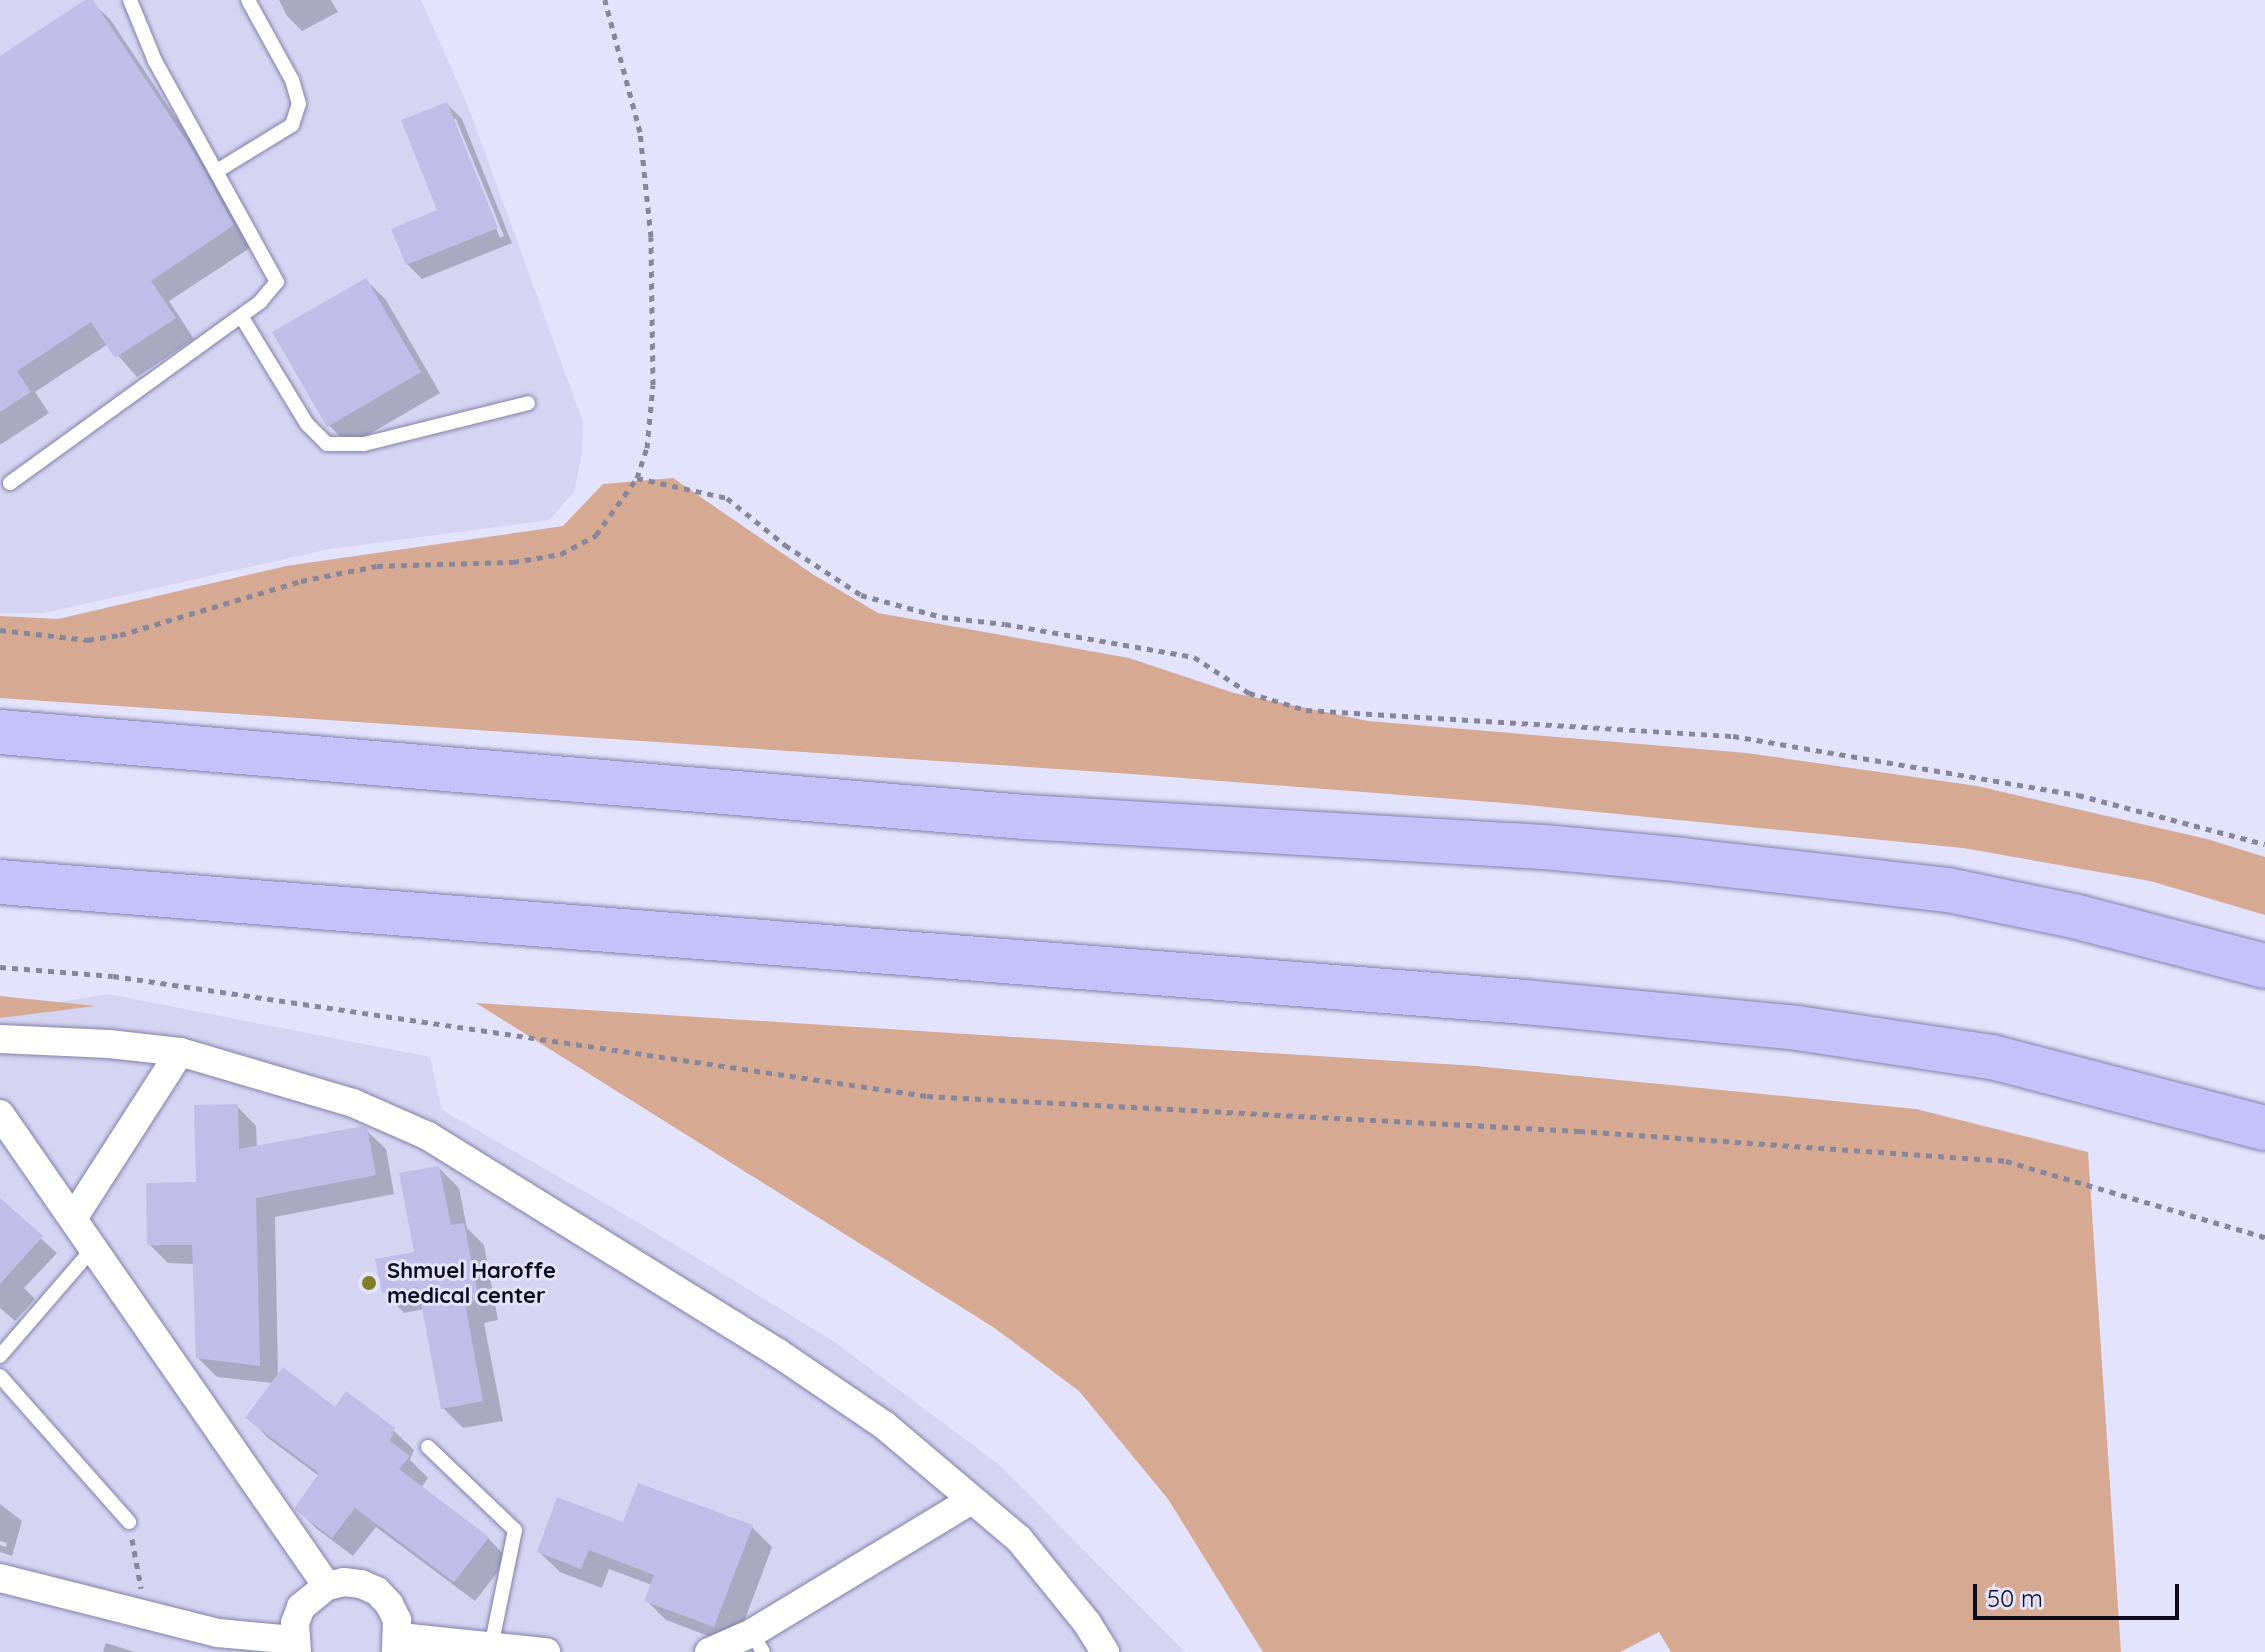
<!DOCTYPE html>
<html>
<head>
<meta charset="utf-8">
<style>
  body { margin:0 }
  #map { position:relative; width:2265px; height:1652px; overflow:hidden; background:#e3e3fd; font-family:Quicksand,sans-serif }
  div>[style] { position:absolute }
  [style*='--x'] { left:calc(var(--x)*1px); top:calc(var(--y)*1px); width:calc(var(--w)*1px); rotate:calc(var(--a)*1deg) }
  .built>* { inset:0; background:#d5d4f3 }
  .green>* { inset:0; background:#d6a993 }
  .shadow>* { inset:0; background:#0003 }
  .building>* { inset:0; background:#c0bee9 }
  .path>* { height:5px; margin-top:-2.5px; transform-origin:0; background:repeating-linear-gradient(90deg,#87869b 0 6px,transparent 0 12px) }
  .roads { filter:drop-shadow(0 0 2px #8381a9) drop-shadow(0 0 2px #8381a9) }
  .lane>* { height:14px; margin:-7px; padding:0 7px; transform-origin:7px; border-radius:7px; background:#fff }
  .street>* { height:28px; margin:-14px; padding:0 14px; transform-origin:14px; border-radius:14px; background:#fff }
  .highway>* { height:44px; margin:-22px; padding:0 22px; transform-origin:22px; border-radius:22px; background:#c5c1fb }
  .dots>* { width:22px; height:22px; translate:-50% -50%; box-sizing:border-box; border:4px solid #e3e3fd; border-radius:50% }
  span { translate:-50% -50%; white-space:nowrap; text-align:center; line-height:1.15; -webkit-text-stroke:6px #e3e3fd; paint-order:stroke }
  .poi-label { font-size:22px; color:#0e0c1b; font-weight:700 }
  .left { translate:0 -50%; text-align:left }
  .scale { position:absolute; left:1973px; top:1584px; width:206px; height:36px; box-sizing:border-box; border:4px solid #0e0c1b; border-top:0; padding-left:10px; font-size:24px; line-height:28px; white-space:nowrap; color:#0e0c1b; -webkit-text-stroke:6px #e3e3fd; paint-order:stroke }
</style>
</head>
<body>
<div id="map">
  <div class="built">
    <i style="clip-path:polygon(0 0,421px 0,468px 106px,583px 422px,582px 454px,574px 492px,549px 520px,330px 549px,44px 613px,0 613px)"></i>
    <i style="clip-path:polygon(108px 994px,430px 1057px,442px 1110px,641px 1224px,833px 1341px,997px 1463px,1185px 1652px,0 1652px,0 1012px)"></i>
  </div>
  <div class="green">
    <i style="clip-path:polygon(673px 478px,814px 575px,878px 613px,1129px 658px,1234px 693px,1368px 721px,1747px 753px,1977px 786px,2207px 839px,2265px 857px,2265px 915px,2150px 881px,1963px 848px,1517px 804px,1132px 774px,0 698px,0 616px,58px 619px,286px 566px,563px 526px,603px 484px)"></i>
    <i style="clip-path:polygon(0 996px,96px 1006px,0 1018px)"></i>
    <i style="clip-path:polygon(476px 1003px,1476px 1066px,1916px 1109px,2088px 1152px,2121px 1652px,1671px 1652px,1659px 1632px,1620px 1652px,1263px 1652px,1168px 1499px,1079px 1391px,993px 1327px)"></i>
  </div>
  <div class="shadow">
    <i style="clip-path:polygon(89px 0,110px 19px,214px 175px,253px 246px,169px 301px,194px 339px,137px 377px,108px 344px,35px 392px,49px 413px,0 445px,0 58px)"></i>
    <i style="clip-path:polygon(279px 0,331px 0,338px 12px,302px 31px,287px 16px)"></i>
    <i style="clip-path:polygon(evenodd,447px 104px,462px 119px,512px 243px,422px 279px,407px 264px,440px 211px,447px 104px,452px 119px,456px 119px,504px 236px,500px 238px,452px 119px)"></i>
    <i style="clip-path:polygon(366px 280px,386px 300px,440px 393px,349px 446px,329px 425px)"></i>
    <i style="clip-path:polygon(237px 1106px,256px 1126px,257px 1148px,366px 1130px,386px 1149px,394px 1194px,275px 1217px,278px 1377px,335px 1410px,393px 1430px,414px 1450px,410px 1460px,428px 1478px,421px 1488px,488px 1538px,508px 1559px,475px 1601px,376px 1527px,353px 1556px,317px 1529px,297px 1509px,319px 1476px,268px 1438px,248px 1417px,273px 1383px,217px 1377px,198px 1358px,194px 1264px,168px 1263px,149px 1244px,198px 1184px)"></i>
    <i style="clip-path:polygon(439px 1168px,459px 1188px,467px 1228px,484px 1245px,498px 1320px,484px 1323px,503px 1421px,463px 1428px,443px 1408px,424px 1309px,404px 1313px,384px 1292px,416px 1253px)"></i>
    <i style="clip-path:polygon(0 1202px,57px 1253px,24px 1288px,35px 1299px,15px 1321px,0 1308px)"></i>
    <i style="clip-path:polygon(0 1504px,22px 1521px,12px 1556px,0 1552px,0 1545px,6px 1547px,7px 1543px,0 1541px)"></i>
    <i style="clip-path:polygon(624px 1524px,752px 1527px,772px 1547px,735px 1646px,666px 1620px,646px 1600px,652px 1585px,609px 1569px,602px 1588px,560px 1572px,539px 1552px)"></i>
    <i style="clip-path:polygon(106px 1643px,135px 1652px,103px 1652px)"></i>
  </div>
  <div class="building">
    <i style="clip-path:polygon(85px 0,93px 0,194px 152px,234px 225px,151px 281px,176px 318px,115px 358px,91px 322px,17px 371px,31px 392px,0 412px,0 56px)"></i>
    <i style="clip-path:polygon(447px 102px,498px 228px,406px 265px,391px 229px,437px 210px,401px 120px)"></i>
    <i style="clip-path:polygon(366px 278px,421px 372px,327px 427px,272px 332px)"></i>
    <i style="clip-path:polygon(238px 1104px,239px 1149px,363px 1126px,367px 1128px,376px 1175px,256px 1198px,260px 1366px,196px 1358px,192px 1245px,147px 1245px,146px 1183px,196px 1182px,194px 1105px)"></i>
    <i style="clip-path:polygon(439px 1166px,451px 1225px,464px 1223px,479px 1300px,465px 1303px,483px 1401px,441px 1409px,418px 1287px,382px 1293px,375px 1259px,414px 1252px,399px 1173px)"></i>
    <i style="clip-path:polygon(0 1198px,43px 1236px,0 1284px)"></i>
    <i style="clip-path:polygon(283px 1367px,335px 1407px,346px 1391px,395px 1428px,390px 1441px,410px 1456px,399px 1469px,489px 1537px,454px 1582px,355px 1508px,332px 1538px,294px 1509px,319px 1473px,245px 1418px)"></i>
    <i style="clip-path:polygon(638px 1483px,753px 1525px,714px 1627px,644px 1601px,654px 1575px,589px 1550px,581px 1569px,537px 1552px,557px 1497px,623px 1522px)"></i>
  </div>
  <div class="path">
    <i style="--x:637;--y:478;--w:92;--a:12.5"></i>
    <i style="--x:727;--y:498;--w:75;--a:39"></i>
    <i style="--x:785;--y:545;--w:91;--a:33.3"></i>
    <i style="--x:861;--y:595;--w:84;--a:15.2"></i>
    <i style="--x:942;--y:617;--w:63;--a:6.3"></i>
    <i style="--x:1005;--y:624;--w:192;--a:9.9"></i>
    <i style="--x:1194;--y:657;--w:66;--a:33.2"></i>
    <i style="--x:1249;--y:693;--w:59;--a:16.6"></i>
    <i style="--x:1306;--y:710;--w:428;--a:3.5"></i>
    <i style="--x:1733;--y:736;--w:350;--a:9.7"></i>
    <i style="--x:2078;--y:795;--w:193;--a:14.7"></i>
    <i style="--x:0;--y:630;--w:89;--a:6.5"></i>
    <i style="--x:88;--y:640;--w:32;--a:-9"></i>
    <i style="--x:120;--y:635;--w:189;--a:-16.6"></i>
    <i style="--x:301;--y:581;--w:77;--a:-11.2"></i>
    <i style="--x:377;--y:566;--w:136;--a:-1.7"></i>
    <i style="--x:513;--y:562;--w:49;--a:-9.5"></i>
    <i style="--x:561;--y:554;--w:40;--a:-28"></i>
    <i style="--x:596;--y:535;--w:70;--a:-54.3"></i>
    <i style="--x:637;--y:478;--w:32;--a:-72"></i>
    <i style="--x:647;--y:448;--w:63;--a:-84.6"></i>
    <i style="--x:653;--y:385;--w:148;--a:-90.8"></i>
    <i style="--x:651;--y:237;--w:106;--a:-96"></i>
    <i style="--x:640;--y:132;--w:137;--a:-104.9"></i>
    <i style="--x:0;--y:967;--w:113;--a:4.6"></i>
    <i style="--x:113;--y:976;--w:823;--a:8.39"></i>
    <i style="--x:927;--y:1096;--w:653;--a:3.07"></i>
    <i style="--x:1579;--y:1131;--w:428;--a:4"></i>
    <i style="--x:2006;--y:1161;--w:270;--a:16.4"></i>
    <i style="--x:132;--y:1539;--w:50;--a:79.6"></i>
  </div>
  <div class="roads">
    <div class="lane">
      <i style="--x:217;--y:171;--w:88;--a:-31.5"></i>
      <i style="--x:292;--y:125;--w:22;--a:-72"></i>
      <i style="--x:299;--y:104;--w:25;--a:-106"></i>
      <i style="--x:292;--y:80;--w:91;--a:-118.8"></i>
      <i style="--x:241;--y:316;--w:127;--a:58.6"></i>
      <i style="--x:307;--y:424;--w:28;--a:45"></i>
      <i style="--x:327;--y:444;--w:37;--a:0"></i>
      <i style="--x:364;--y:444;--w:169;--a:-14"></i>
      <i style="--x:10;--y:483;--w:309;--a:-35.9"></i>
      <i style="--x:260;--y:302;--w:26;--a:-50"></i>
      <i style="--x:277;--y:282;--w:252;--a:-118.9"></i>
      <i style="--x:155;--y:61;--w:66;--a:-112.3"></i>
      <i style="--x:0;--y:1356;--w:144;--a:-49.2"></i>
      <i style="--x:0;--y:1376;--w:195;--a:48.5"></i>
      <i style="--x:428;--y:1447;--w:120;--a:43.7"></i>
      <i style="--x:515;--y:1530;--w:119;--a:101.6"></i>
      <i style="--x:752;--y:1633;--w:22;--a:60"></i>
    </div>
    <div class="street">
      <i style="--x:0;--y:1039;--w:109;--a:2.6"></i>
      <i style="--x:109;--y:1044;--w:71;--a:6.4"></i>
      <i style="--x:180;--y:1052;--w:180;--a:16.4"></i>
      <i style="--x:353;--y:1103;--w:82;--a:23.7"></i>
      <i style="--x:428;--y:1136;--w:412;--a:31.8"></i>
      <i style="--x:778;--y:1353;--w:128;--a:34.2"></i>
      <i style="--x:884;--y:1425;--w:177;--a:40.2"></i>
      <i style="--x:1019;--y:1539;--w:108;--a:51"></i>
      <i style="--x:1087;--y:1623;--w:34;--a:58"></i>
      <i style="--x:0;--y:1114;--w:574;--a:55.29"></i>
      <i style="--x:74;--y:1217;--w:196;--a:-57.3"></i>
      <i style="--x:0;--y:1578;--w:225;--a:14.2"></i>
      <i style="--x:218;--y:1633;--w:75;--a:5.3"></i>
      <i style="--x:400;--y:1637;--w:147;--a:5.9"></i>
      <i style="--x:297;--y:1652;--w:29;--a:-94"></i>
      <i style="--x:295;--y:1623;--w:17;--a:-69"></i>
      <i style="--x:301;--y:1607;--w:33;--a:-39"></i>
      <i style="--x:327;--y:1586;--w:17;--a:-13"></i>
      <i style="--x:344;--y:1582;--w:17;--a:7"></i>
      <i style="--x:361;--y:1584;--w:17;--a:24"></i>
      <i style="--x:377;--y:1591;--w:18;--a:47"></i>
      <i style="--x:389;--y:1604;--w:18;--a:63"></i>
      <i style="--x:397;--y:1620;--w:32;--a:92"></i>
      <i style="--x:709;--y:1652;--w:47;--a:-23.8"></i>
      <i style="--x:752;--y:1633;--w:257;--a:-31.2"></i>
    </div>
    <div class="highway">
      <i style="--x:0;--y:732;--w:1029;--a:4.74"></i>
      <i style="--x:1025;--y:817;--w:520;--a:3.31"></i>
      <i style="--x:1544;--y:847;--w:140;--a:5.3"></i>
      <i style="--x:1683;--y:860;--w:267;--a:6.5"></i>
      <i style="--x:1948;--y:890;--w:133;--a:11.7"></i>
      <i style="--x:2078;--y:917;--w:193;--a:14.7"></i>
      <i style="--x:0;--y:882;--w:1529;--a:4.5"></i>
      <i style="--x:1524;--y:1002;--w:274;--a:5.4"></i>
      <i style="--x:1797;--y:1028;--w:197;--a:8.5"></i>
      <i style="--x:1992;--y:1057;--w:282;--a:14.6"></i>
    </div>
  </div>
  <div class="dots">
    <i style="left:369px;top:1283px;background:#817e25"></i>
  </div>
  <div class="poi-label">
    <span class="left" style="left:387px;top:1283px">Shmuel Haroffe<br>medical center</span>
  </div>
  <div class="scale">50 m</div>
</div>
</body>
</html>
